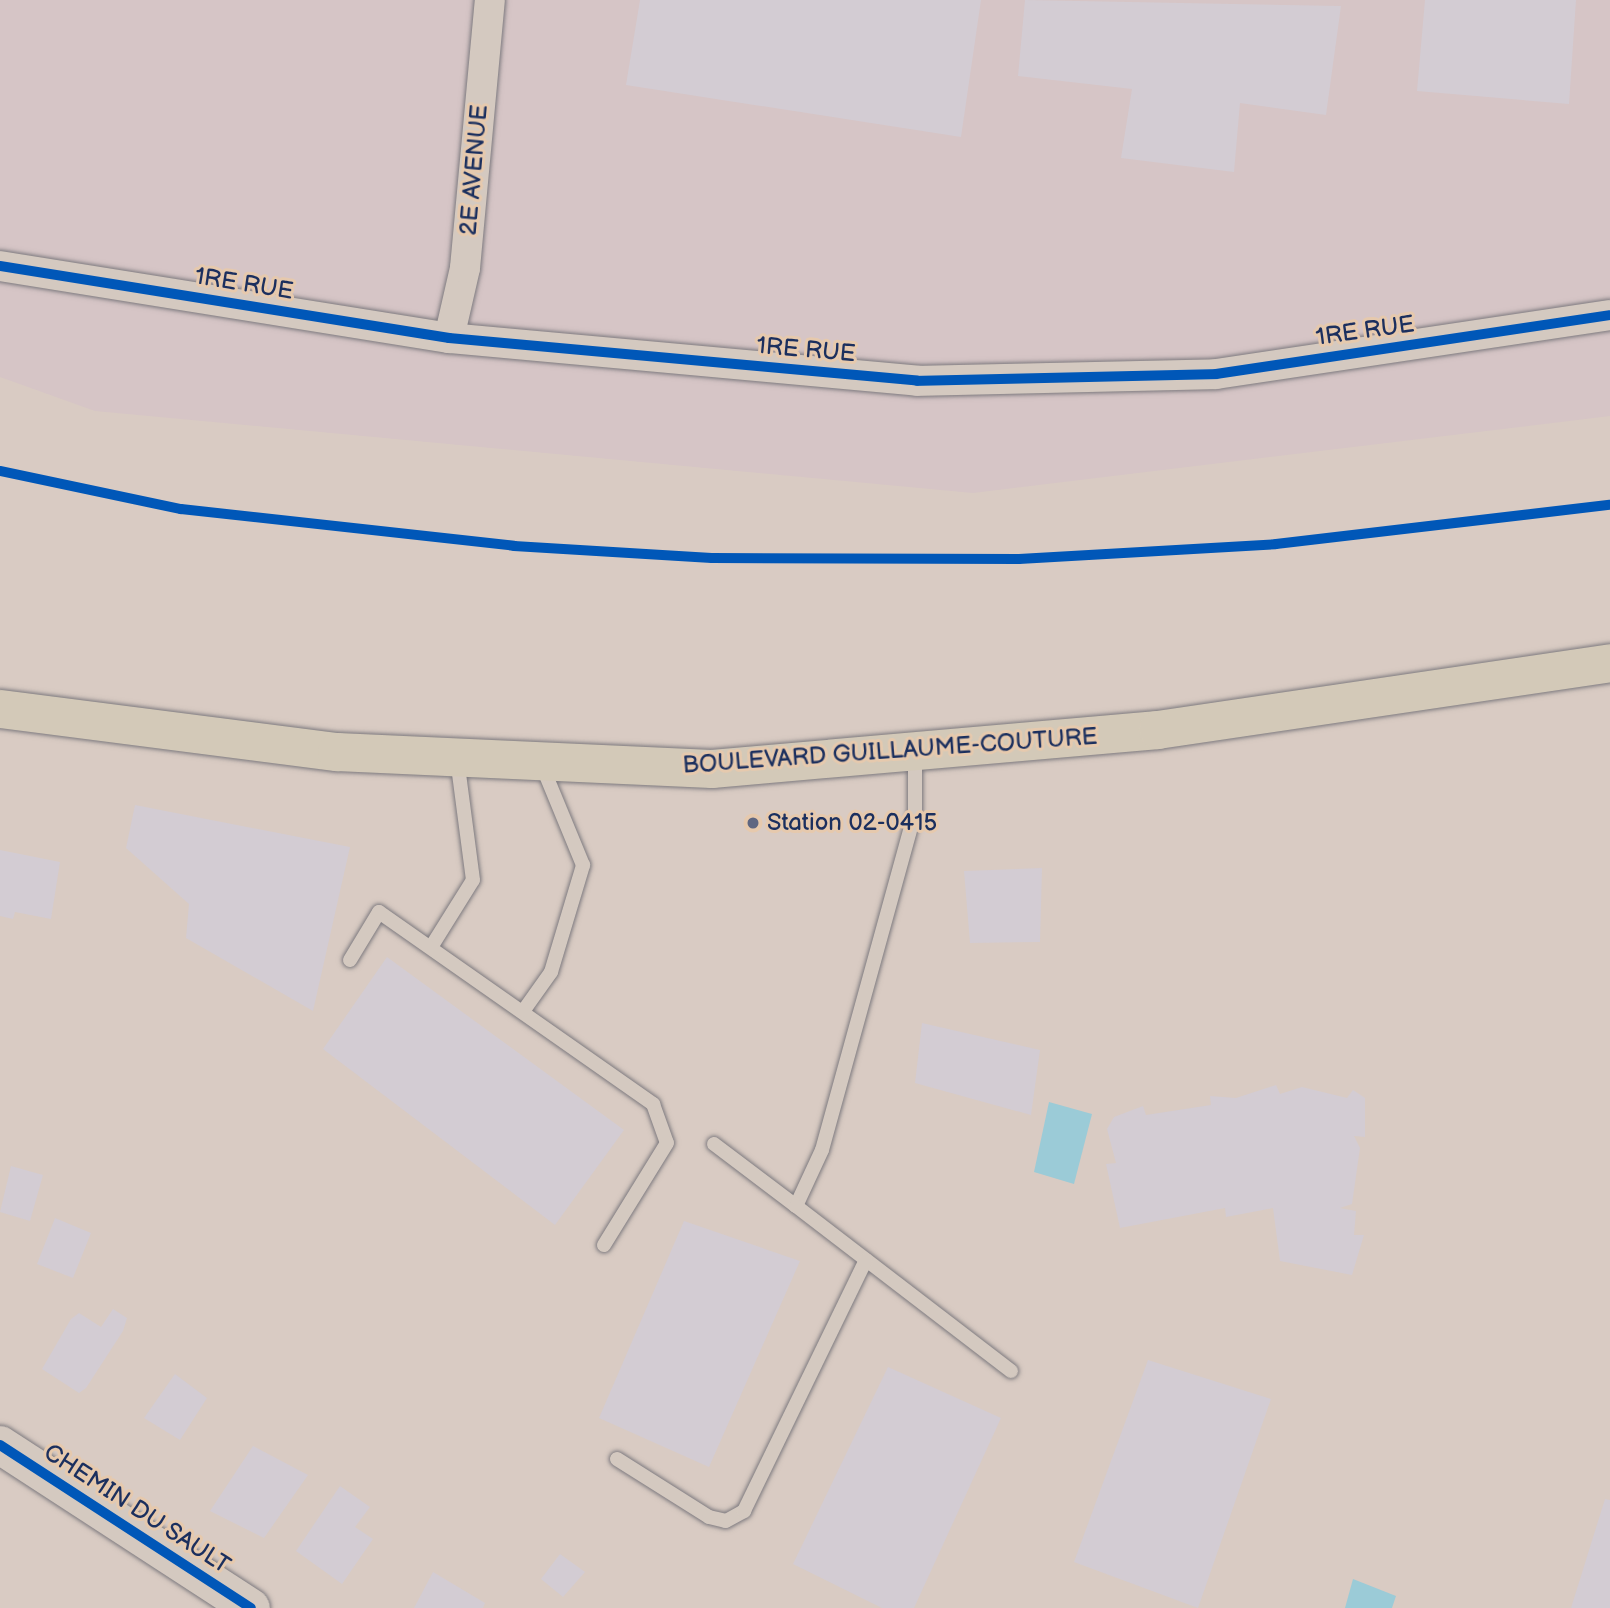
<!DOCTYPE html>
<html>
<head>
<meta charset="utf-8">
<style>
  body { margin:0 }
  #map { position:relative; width:1610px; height:1608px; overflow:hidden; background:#d9cbc3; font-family:"Balsamiq Sans",sans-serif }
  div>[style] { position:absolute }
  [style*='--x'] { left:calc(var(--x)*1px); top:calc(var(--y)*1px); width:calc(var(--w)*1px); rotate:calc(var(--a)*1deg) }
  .built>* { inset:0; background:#d6c5c6 }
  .water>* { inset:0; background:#9bcbd7 }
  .building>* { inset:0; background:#d3ccd3 }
  .roads { filter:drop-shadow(0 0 2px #7d7a7f) drop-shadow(0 0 2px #7d7a7f) }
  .lane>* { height:14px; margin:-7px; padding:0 7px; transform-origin:7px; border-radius:7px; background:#d4c9c0 }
  .street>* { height:30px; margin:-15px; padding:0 15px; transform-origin:15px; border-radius:15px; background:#d4c9c0 }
  .secondary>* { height:38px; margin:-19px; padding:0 19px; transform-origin:19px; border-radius:19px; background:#d4c9c0 }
  .primary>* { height:38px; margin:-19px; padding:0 19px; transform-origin:19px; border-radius:19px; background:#d3c9b8 }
  .cycleway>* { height:10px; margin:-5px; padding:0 5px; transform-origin:5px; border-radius:5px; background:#0057b8 }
  .dots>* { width:19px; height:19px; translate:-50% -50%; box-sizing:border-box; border:4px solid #e6c9ad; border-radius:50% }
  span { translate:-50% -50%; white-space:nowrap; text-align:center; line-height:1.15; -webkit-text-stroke:6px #e6c9ad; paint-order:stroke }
  .street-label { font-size:24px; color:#1b2f5e }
  .poi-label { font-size:24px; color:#1b2f5e }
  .left { translate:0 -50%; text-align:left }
</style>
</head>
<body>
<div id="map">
  <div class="built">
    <i style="clip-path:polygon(0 0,1610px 0,1610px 416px,973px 493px,95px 411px,0 377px)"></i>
  </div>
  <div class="water">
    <i style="clip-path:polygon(1049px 1102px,1092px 1114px,1074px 1184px,1034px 1172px)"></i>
    <i style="clip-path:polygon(1353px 1579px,1396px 1596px,1392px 1608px,1345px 1608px)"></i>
  </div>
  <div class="building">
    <i style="clip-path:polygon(640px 0,981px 0,961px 137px,626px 85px)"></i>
    <i style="clip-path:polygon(1025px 0,1341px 6px,1326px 115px,1240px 103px,1234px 172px,1121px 158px,1132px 89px,1018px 76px)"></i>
    <i style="clip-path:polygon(1425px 0,1576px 0,1569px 104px,1417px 91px)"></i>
    <i style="clip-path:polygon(135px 805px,350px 847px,313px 1011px,186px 938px,189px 904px,126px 848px)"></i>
    <i style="clip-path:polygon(0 850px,60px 862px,51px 919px,15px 912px,13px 919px,0 916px)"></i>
    <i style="clip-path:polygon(1042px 868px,1040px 942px,970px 943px,964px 871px)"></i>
    <i style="clip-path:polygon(387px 957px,624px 1130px,555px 1225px,323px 1049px)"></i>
    <i style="clip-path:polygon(922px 1023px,1040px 1050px,1031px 1115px,915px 1083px)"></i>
    <i style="clip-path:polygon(1276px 1085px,1280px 1094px,1302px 1087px,1347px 1098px,1353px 1090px,1365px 1098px,1365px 1137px,1354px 1136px,1360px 1148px,1352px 1204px,1340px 1208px,1356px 1211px,1354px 1235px,1364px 1235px,1352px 1275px,1280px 1261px,1273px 1208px,1226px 1217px,1225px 1208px,1120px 1228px,1106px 1164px,1116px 1163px,1107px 1129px,1114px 1117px,1143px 1106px,1146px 1115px,1211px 1105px,1210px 1096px,1236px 1098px)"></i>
    <i style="clip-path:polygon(11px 1166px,43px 1175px,30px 1221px,0 1212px)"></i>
    <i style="clip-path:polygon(55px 1218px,91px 1233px,73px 1278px,37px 1264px)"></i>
    <i style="clip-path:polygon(684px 1221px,800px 1261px,709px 1467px,599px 1418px)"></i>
    <i style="clip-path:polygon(113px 1309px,127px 1318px,123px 1331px,86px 1388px,79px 1393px,42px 1369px,71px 1319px,79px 1313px,101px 1327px)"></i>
    <i style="clip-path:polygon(1148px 1360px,1271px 1399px,1198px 1608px,1074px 1562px)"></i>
    <i style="clip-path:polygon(888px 1367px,1001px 1418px,914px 1608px,882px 1608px,793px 1564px)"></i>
    <i style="clip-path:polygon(175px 1374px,207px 1398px,180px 1440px,144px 1418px)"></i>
    <i style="clip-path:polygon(253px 1446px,308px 1475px,264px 1538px,210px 1511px)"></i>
    <i style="clip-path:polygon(340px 1486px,370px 1507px,355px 1527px,373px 1539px,342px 1584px,296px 1551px)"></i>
    <i style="clip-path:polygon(1605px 1499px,1610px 1500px,1610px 1608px,1571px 1608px)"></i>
    <i style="clip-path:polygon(560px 1554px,585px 1572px,563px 1597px,541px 1579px)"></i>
    <i style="clip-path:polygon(433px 1572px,485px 1603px,483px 1608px,414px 1608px)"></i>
  </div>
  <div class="roads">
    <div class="lane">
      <i style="--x:433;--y:944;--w:75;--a:-58"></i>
      <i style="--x:473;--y:880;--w:122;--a:-97.5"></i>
      <i style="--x:350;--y:960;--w:56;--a:-58.9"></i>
      <i style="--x:379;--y:912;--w:335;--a:35"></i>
      <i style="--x:653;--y:1104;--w:41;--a:70.3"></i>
      <i style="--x:667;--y:1143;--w:120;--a:121.7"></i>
      <i style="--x:524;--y:1010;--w:47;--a:-54.6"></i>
      <i style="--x:551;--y:972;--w:112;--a:-73.3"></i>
      <i style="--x:583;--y:865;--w:110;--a:-112.4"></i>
      <i style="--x:714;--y:1144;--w:103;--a:37.1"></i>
      <i style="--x:796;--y:1206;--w:62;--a:-65.1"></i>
      <i style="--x:822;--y:1150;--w:351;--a:-74.6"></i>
      <i style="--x:915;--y:812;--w:59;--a:-90"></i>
      <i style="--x:796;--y:1206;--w:271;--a:37.5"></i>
      <i style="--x:617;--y:1459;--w:109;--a:32.2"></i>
      <i style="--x:709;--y:1517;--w:17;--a:13"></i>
      <i style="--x:726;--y:1521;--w:21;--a:-29"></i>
      <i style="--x:744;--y:1511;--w:279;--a:-64.1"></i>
    </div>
    <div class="street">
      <i style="--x:0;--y:266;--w:455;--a:9.1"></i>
      <i style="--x:449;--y:338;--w:470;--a:5.2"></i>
      <i style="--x:917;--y:381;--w:299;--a:-1.3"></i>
      <i style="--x:1216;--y:374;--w:398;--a:-8.5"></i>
      <i style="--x:449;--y:338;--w:72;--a:-77.1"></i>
      <i style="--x:465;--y:268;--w:269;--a:-84.7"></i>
    </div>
    <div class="secondary">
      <i style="--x:0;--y:1445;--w:299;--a:33"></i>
    </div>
    <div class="primary">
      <i style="--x:0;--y:709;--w:340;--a:7.3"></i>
      <i style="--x:337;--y:752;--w:375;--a:2.6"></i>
      <i style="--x:712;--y:769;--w:448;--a:-5"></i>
      <i style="--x:1158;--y:730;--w:457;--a:-8.4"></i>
    </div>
  </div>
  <div class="cycleway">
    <i style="--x:0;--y:266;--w:455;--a:9.1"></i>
    <i style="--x:449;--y:338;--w:470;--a:5.2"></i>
    <i style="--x:917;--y:381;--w:299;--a:-1.3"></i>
    <i style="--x:1216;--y:374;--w:398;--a:-8.5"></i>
    <i style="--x:0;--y:471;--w:185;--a:11.9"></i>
    <i style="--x:181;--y:509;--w:335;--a:6.3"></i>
    <i style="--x:514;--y:546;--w:198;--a:3.5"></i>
    <i style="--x:712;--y:558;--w:307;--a:0.2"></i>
    <i style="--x:1019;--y:559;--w:257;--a:-3.3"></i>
    <i style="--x:1276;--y:544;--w:336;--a:-6.7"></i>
    <i style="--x:0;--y:1445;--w:299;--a:33"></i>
  </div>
  <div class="dots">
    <i style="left:753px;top:823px;background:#5e6681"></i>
  </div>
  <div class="street-label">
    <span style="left:474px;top:170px;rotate:-85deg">2E AVENUE</span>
    <span style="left:244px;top:284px;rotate:9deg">1RE RUE</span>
    <span style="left:1365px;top:331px;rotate:-8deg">1RE RUE</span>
    <span style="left:806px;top:350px;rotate:5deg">1RE RUE</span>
    <span style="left:890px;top:751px;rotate:-4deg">BOULEVARD GUILLAUME-COUTURE</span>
    <span style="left:137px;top:1509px;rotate:33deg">CHEMIN DU SAULT</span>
  </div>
  <div class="poi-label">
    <span class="left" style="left:767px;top:823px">Station 02-0415</span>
  </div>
</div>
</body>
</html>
